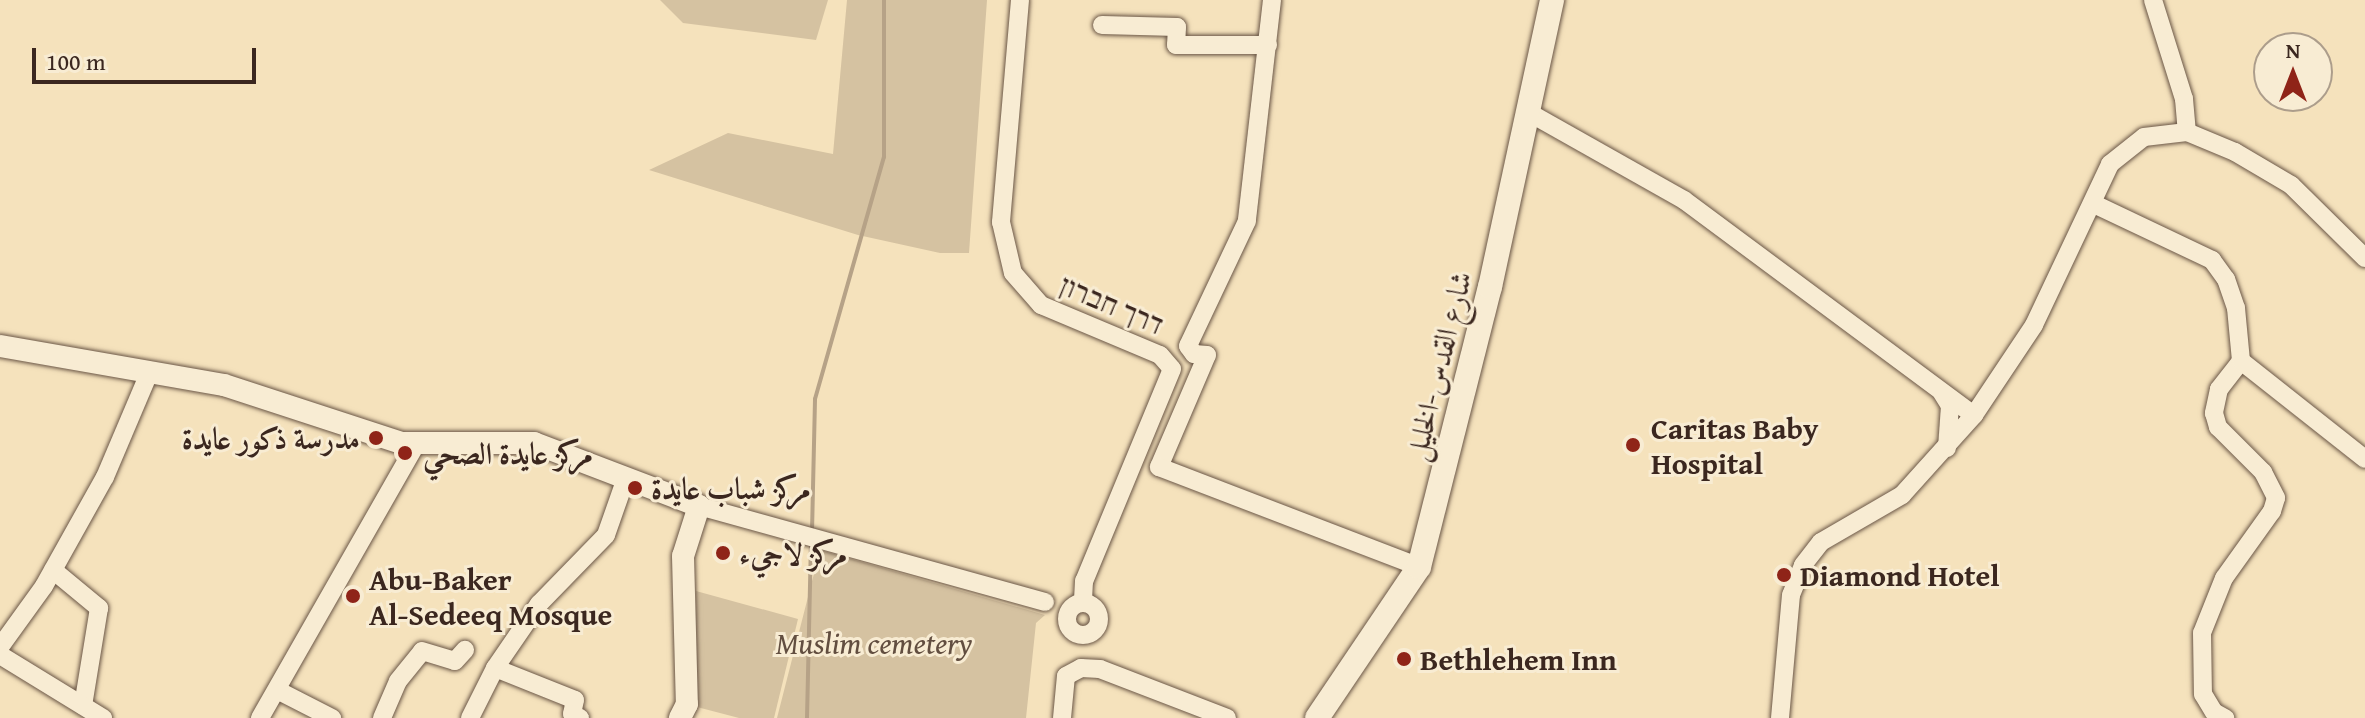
<!DOCTYPE html>
<html>
<head>
<meta charset="utf-8">
<style>
  body { margin:0 }
  #map { position:relative; width:2365px; height:718px; overflow:hidden; background:#f5e2bc; font-family:"Gentium Book Plus",Amiri,"Frank Ruhl Libre",serif }
  div>[style] { position:absolute }
  [style*='--x'] { left:calc(var(--x)*1px); top:calc(var(--y)*1px); width:calc(var(--w)*1px); rotate:calc(var(--a)*1deg) }
  .green>* { inset:0; background:#d5c2a1 }
  .stream>* { height:4px; margin:-2px; padding:0 2px; transform-origin:2px; border-radius:2px; background:#b6a287 }
  .roads { filter:drop-shadow(0 0 2px #6a5646) drop-shadow(0 0 2px #6a5646) }
  .minor>* { height:18px; margin:-9px; padding:0 9px; transform-origin:9px; border-radius:9px; background:#f8ecd3 }
  .minor>.ring { margin:-9px; padding:0; box-sizing:content-box; background:none; border:18px solid #f8ecd3; border-radius:50% }
  .tertiary>* { height:22px; margin:-11px; padding:0 11px; transform-origin:11px; border-radius:11px; background:#f8ecd3 }
  .secondary>* { height:24px; margin:-12px; padding:0 12px; transform-origin:12px; border-radius:12px; background:#f8ecd3 }
  .dots>* { width:22px; height:22px; translate:-50% -50%; box-sizing:border-box; border:4px solid #f8ecd3; border-radius:50% }
  span { translate:-50% -50%; white-space:nowrap; text-align:center; line-height:1.15; -webkit-text-stroke:6px #f8ecd3; paint-order:stroke }
  .street-label { font-size:30px; color:#3b271f }
  .poi-label { font-size:30px; color:#3b271f; font-weight:700 }
  .left { translate:0 -50%; text-align:left }
  .right { translate:-100% -50%; text-align:right }
  .park-label { font-size:30px; color:#624e40; font-style:italic }
  .north { position:absolute; left:2253px; top:32px; width:80px; height:80px; box-sizing:border-box; background:#f8ecd3; border:2px solid #ac9d8b; border-radius:50%; rotate:0deg; font-size:22px; font-weight:700; line-height:32px; text-align:center; color:#3b271f }
  .north::after { content:''; display:block; margin:auto; width:28px; height:36px; background:#8f2418; clip-path:polygon(50% 0,100% 100%,50% 72%,0 100%) }
  .scale { position:absolute; left:32px; top:48px; width:224px; height:36px; box-sizing:border-box; border:4px solid #3b271f; border-top:0; padding-left:10px; font-size:24px; line-height:28px; white-space:nowrap; color:#3b271f; -webkit-text-stroke:6px #f8ecd3; paint-order:stroke }
</style>
</head>
<body>
<div id="map">
  <div class="green">
    <i style="clip-path:polygon(660px 0,828px 0,816px 40px,683px 23px)"></i>
    <i style="clip-path:polygon(847px 0,987px 0,969px 253px,940px 253px,858px 235px,649px 170px,728px 133px,833px 154px)"></i>
    <i style="clip-path:polygon(820px 550px,1045px 615px,1036px 623px,1026px 718px,777px 718px)"></i>
    <i style="clip-path:polygon(696px 591px,798px 619px,774px 718px,739px 718px,697px 707px)"></i>
  </div>
  <div class="stream">
    <i style="--x:812;--y:532;--w:133;--a:-88.7"></i>
    <i style="--x:815;--y:399;--w:252;--a:-74.1"></i>
    <i style="--x:884;--y:157;--w:157;--a:-90"></i>
    <i style="--x:807;--y:718;--w:173;--a:-88.7"></i>
  </div>
  <div class="roads">
    <div class="minor">
      <i style="--x:1020;--y:0;--w:223;--a:94.9"></i>
      <i style="--x:1001;--y:222;--w:52;--a:76.8"></i>
      <i style="--x:1013;--y:273;--w:43;--a:48.8"></i>
      <i style="--x:1041;--y:305;--w:129;--a:22.8"></i>
      <i style="--x:1160;--y:355;--w:18;--a:49"></i>
      <i style="--x:1172;--y:369;--w:230;--a:112.5"></i>
      <i style="--x:1084;--y:581;--w:22;--a:93"></i>
      <i style="--x:1272;--y:0;--w:222;--a:96.5"></i>
      <i style="--x:1247;--y:221;--w:138;--a:115.3"></i>
      <i style="--x:1188;--y:346;--w:10;--a:53"></i>
      <i style="--x:1194;--y:354;--w:13;--a:4"></i>
      <i style="--x:1207;--y:355;--w:122;--a:113.2"></i>
      <i style="--x:1159;--y:467;--w:279;--a:21"></i>
      <i style="--x:2153;--y:0;--w:104;--a:72.6"></i>
      <i style="--x:2184;--y:99;--w:33;--a:85"></i>
      <i style="--x:1102;--y:25;--w:75;--a:1.5"></i>
      <i style="--x:1177;--y:27;--w:18;--a:93"></i>
      <i style="--x:1176;--y:45;--w:92;--a:0"></i>
      <i style="--x:1528;--y:112;--w:179;--a:29.4"></i>
      <i style="--x:1684;--y:200;--w:361;--a:36.6"></i>
      <i style="--x:1974;--y:415;--w:108;--a:-56.3"></i>
      <i style="--x:2034;--y:325;--w:178;--a:-64.7"></i>
      <i style="--x:2110;--y:164;--w:43;--a:-38.5"></i>
      <i style="--x:2144;--y:137;--w:43;--a:-6.6"></i>
      <i style="--x:2187;--y:132;--w:52;--a:22.6"></i>
      <i style="--x:2235;--y:152;--w:65;--a:30.5"></i>
      <i style="--x:2291;--y:185;--w:104;--a:44.6"></i>
      <i style="--x:2094;--y:204;--w:131;--a:25.4"></i>
      <i style="--x:2212;--y:260;--w:24;--a:54"></i>
      <i style="--x:2226;--y:279;--w:31;--a:71"></i>
      <i style="--x:2236;--y:308;--w:53;--a:84.6"></i>
      <i style="--x:2241;--y:361;--w:36;--a:128"></i>
      <i style="--x:2219;--y:389;--w:25;--a:102"></i>
      <i style="--x:2214;--y:413;--w:15;--a:74"></i>
      <i style="--x:2218;--y:427;--w:64;--a:45"></i>
      <i style="--x:2263;--y:472;--w:29;--a:63"></i>
      <i style="--x:2276;--y:498;--w:14;--a:107"></i>
      <i style="--x:2272;--y:511;--w:82;--a:125.6"></i>
      <i style="--x:2224;--y:578;--w:59;--a:111.8"></i>
      <i style="--x:2202;--y:633;--w:61;--a:89.1"></i>
      <i style="--x:2203;--y:694;--w:21;--a:59"></i>
      <i style="--x:2214;--y:712;--w:13;--a:29"></i>
      <i style="--x:2241;--y:361;--w:158;--a:38.3"></i>
      <i style="--x:1942;--y:393;--w:15;--a:58"></i>
      <i style="--x:1950;--y:406;--w:42;--a:94.1"></i>
      <i style="--x:699;--y:506;--w:359;--a:15.5"></i>
      <i style="--x:53;--y:570;--w:60;--a:39.6"></i>
      <i style="--x:99;--y:608;--w:99;--a:99.3"></i>
      <i class="ring" style="left:1067px;top:603px;width:14px;height:14px"></i>
      <i style="--x:0;--y:647;--w:75;--a:-54.2"></i>
      <i style="--x:44;--y:586;--w:125;--a:-60.8"></i>
      <i style="--x:105;--y:477;--w:115;--a:-67"></i>
      <i style="--x:0;--y:655;--w:121;--a:31.5"></i>
      <i style="--x:495;--y:668;--w:86;--a:21.8"></i>
      <i style="--x:575;--y:700;--w:14;--a:102"></i>
      <i style="--x:572;--y:714;--w:9;--a:27"></i>
      <i style="--x:277;--y:690;--w:62;--a:27"></i>
      <i style="--x:260;--y:718;--w:317;--a:-60.3"></i>
      <i style="--x:382;--y:718;--w:40;--a:-66.6"></i>
      <i style="--x:398;--y:681;--w:38;--a:-51"></i>
      <i style="--x:422;--y:651;--w:34;--a:17"></i>
      <i style="--x:455;--y:661;--w:15;--a:-48"></i>
      <i style="--x:470;--y:718;--w:56;--a:-63.4"></i>
      <i style="--x:495;--y:668;--w:78;--a:-55.5"></i>
      <i style="--x:539;--y:604;--w:96;--a:-45.8"></i>
      <i style="--x:606;--y:535;--w:60;--a:-70.7"></i>
      <i style="--x:1062;--y:718;--w:42;--a:-84.6"></i>
      <i style="--x:1066;--y:676;--w:17;--a:-28"></i>
      <i style="--x:1081;--y:668;--w:19;--a:3"></i>
      <i style="--x:1100;--y:669;--w:136;--a:21.1"></i>
      <i style="--x:1780;--y:718;--w:123;--a:-84.9"></i>
      <i style="--x:1791;--y:595;--w:32;--a:-68"></i>
      <i style="--x:1803;--y:565;--w:29;--a:-52"></i>
      <i style="--x:1821;--y:542;--w:94;--a:-30.1"></i>
      <i style="--x:1902;--y:495;--w:108;--a:-48"></i>
    </div>
    <div class="tertiary">
      <i style="--x:0;--y:346;--w:227;--a:9.9"></i>
      <i style="--x:224;--y:385;--w:186;--a:18.1"></i>
      <i style="--x:401;--y:443;--w:133;--a:0"></i>
      <i style="--x:534;--y:443;--w:177;--a:20.9"></i>
      <i style="--x:699;--y:506;--w:52;--a:107.7"></i>
      <i style="--x:683;--y:556;--w:148;--a:88.5"></i>
      <i style="--x:687;--y:704;--w:16;--a:117"></i>
    </div>
    <div class="secondary">
      <i style="--x:1317;--y:718;--w:182;--a:-56"></i>
      <i style="--x:1419;--y:567;--w:289;--a:-75.8"></i>
      <i style="--x:1490;--y:287;--w:294;--a:-77.8"></i>
    </div>
  </div>
  <div class="dots">
    <i style="left:376px;top:438px;background:#8f2418"></i>
    <i style="left:1633px;top:445px;background:#8f2418"></i>
    <i style="left:405px;top:453px;background:#8f2418"></i>
    <i style="left:635px;top:488px;background:#8f2418"></i>
    <i style="left:723px;top:553px;background:#8f2418"></i>
    <i style="left:1784px;top:575px;background:#8f2418"></i>
    <i style="left:353px;top:596px;background:#8f2418"></i>
    <i style="left:1404px;top:659px;background:#8f2418"></i>
  </div>
  <div class="street-label">
    <span style="left:1112px;top:304px;rotate:23deg">דרך חברון</span>
    <span style="left:1438px;top:366px;rotate:-76deg">شارع القدس-الخليل</span>
  </div>
  <div class="poi-label">
    <span class="left" style="left:1651px;top:445px">Caritas Baby<br>Hospital</span>
    <span class="right" style="left:360px;top:438px">مدرسة ذكور عايدة</span>
    <span class="left" style="left:423px;top:453px">مركز عايدة الصحي</span>
    <span class="left" style="left:651px;top:488px">مركز شباب عايدة</span>
    <span class="left" style="left:739px;top:553px">مركز لاجيء</span>
    <span class="left" style="left:1800px;top:575px">Diamond Hotel</span>
    <span class="left" style="left:369px;top:596px">Abu-Baker<br>Al-Sedeeq Mosque</span>
    <span class="left" style="left:1420px;top:659px">Bethlehem Inn</span>
  </div>
  <div class="park-label">
    <span style="left:874px;top:643px">Muslim cemetery</span>
  </div>
  <div class="north">N</div>
  <div class="scale">100 m</div>
</div>
</body>
</html>
